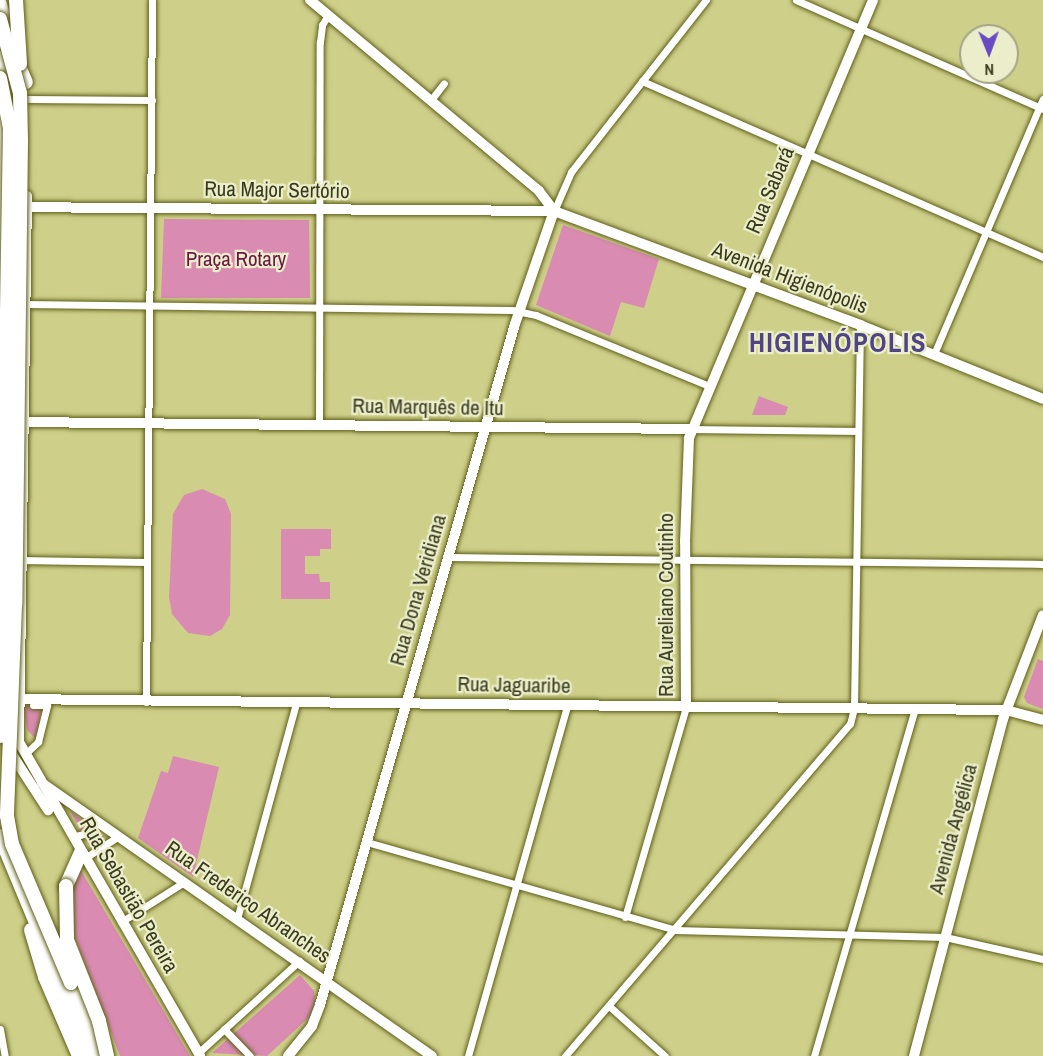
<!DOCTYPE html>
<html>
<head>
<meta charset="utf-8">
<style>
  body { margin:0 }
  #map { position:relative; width:1043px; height:1056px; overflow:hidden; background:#cecf89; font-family:"Archivo Narrow",sans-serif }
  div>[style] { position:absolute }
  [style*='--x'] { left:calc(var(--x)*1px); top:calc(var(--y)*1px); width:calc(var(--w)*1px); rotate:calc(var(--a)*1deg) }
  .green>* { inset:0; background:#d98bb1 }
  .roads { filter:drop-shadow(0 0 2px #5f5f18) drop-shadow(0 0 2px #5f5f18) }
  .street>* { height:7px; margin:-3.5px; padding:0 3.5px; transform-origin:3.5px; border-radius:3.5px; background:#fff }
  .secondary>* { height:10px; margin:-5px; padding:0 5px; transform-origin:5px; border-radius:5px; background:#fff }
  .highway>* { height:14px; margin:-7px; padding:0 7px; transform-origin:7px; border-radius:7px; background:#fff }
  .bridges { filter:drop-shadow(0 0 2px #5f5f18) drop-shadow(0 0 2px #5f5f18) }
  .highway-bridge>* { height:14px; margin:-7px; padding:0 7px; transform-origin:7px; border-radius:7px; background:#fff }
  span { translate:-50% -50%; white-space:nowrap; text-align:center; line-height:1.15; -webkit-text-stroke:4.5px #eceecb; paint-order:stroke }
  .street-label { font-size:21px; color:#3a3a1d }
  .park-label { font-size:21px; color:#6a1748 }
  .district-label { font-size:27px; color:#504583; font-weight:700; letter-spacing:1.5px }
  .north { position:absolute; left:959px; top:24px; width:60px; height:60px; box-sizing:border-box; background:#eceecb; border:2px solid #a5a685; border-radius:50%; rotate:179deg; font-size:16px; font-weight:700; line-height:24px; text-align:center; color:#3a3a1d }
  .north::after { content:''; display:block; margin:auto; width:21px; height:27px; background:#684bc4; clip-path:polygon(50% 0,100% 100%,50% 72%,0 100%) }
</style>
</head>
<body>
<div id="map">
  <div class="green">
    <i style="clip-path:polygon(164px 219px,309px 220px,310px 298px,161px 298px)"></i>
    <i style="clip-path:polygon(563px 225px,659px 259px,644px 308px,621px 302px,610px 336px,536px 305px)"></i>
    <i style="clip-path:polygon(759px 396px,788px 407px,785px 415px,752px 415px)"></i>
    <i style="clip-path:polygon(202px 489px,225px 499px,231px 514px,230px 615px,222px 629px,210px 636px,188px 633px,172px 614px,169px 597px,173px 514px,184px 495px)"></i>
    <i style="clip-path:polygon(281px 529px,331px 529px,331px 549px,320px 549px,320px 556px,305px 556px,305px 574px,319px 574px,320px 582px,330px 582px,330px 599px,281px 599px)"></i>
    <i style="clip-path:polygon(1038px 659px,1043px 661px,1043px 709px,1027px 703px,1024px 697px)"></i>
    <i style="clip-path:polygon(24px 706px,42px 706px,36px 739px,27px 730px)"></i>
    <i style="clip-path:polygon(173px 756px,219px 767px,193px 877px,138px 838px,161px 771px,168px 773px)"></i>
    <i style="clip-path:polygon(70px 811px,105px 837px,90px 847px)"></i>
    <i style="clip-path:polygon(80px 869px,190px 1056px,120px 1056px,69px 922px,72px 889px)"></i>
    <i style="clip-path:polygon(300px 975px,314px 991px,316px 1011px,267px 1056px,212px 1053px)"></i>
  </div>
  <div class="roads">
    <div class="street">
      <i style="--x:796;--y:0;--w:270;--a:23.8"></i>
      <i style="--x:642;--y:81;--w:438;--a:23.7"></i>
      <i style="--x:434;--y:96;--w:16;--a:-52"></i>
      <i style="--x:26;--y:99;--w:126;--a:0.5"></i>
      <i style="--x:554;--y:211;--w:43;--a:-66.4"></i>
      <i style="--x:571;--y:172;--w:219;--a:-51.9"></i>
      <i style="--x:24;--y:304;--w:488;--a:0.7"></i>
      <i style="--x:512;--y:310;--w:25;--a:12"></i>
      <i style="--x:536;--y:315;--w:187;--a:22.3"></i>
      <i style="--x:934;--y:354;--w:277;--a:-66.9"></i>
      <i style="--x:319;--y:425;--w:383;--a:-89.9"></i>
      <i style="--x:320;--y:42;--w:17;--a:-83"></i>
      <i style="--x:322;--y:25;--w:12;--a:-59"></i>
      <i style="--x:691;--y:429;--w:165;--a:0.7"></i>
      <i style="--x:448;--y:557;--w:595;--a:0.67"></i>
      <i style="--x:18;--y:560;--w:128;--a:0.9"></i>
      <i style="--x:146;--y:702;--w:702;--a:-89.51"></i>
      <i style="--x:25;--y:754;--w:18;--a:-43"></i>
      <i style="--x:38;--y:742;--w:38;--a:-76"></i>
      <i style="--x:47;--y:705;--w:14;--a:180"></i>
      <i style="--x:76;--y:836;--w:11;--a:-15"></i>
      <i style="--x:87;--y:833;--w:13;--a:-48"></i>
      <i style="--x:367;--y:842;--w:320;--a:15.9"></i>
      <i style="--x:675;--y:930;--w:270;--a:1.5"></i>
      <i style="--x:945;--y:937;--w:100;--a:12.7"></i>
      <i style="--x:88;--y:856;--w:33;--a:-33"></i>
      <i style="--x:625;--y:917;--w:219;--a:-73.8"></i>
      <i style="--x:237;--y:919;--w:223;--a:-74.7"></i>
      <i style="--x:121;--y:922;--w:75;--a:-32.4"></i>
      <i style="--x:609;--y:1006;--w:75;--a:41.8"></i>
      <i style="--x:0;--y:1029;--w:27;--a:80"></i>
      <i style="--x:224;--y:1029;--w:37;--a:46"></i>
      <i style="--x:198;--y:1053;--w:137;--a:-42.3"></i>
      <i style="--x:468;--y:1056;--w:365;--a:-74.2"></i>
      <i style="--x:565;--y:1056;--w:438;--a:-49.4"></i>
      <i style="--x:850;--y:724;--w:16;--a:-76"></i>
      <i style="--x:854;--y:708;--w:383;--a:-89.1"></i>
      <i style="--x:814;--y:1056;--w:361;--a:-73.8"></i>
    </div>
    <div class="secondary">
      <i style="--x:310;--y:0;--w:298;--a:39.8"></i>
      <i style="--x:539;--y:191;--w:25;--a:53"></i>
      <i style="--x:27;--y:196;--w:546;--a:90.84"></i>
      <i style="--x:19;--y:742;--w:362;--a:60"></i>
      <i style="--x:0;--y:207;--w:554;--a:0.41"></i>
      <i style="--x:554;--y:211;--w:327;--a:20.4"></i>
      <i style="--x:860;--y:325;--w:197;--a:22"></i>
      <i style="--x:0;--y:302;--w:174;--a:-89.7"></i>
      <i style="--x:20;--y:422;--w:671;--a:0.6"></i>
      <i style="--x:16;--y:699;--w:990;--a:0.64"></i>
      <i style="--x:1006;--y:710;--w:38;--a:15"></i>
      <i style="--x:686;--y:707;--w:165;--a:-90.3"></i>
      <i style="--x:685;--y:542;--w:104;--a:-87.8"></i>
      <i style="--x:689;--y:438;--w:475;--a:-67.2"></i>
      <i style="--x:9;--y:750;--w:72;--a:57"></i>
      <i style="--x:42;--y:783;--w:476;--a:35"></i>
      <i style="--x:288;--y:1056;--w:38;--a:-51"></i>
      <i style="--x:312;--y:1026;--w:22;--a:-69"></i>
      <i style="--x:320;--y:1005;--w:708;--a:-74.02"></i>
      <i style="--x:515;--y:324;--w:120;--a:-71"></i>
      <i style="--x:914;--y:1056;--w:349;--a:-75.2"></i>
      <i style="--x:1003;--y:719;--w:111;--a:-69"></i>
    </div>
    <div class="highway">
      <i style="--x:0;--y:4;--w:26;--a:74"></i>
      <i style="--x:0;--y:58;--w:32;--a:79"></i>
      <i style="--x:16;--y:59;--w:25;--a:67"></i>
      <i style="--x:2;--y:136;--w:25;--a:-79"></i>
      <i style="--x:0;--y:836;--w:238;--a:67.5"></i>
      <i style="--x:66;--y:886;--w:36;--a:-66"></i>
      <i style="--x:31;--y:930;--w:49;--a:73.4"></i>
      <i style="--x:45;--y:977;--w:86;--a:66.7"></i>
      <i style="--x:71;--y:983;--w:80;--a:66.3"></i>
    </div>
  </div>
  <div class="bridges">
    <div class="highway-bridge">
      <i style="--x:16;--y:0;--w:64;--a:86.4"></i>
      <i style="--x:0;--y:19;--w:77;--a:74.9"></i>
      <i style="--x:20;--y:93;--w:48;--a:88.8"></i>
      <i style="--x:21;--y:141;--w:464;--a:90.7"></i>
      <i style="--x:15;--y:605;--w:211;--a:92.2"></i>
      <i style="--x:7;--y:816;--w:28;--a:80"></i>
      <i style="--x:12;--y:844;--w:151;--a:67"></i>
      <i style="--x:0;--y:78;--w:51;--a:78.7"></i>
      <i style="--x:10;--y:128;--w:608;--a:90.94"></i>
      <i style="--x:66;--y:886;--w:54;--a:88.9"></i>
      <i style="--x:67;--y:940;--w:87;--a:68.4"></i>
      <i style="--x:99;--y:1021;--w:36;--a:77"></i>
    </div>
  </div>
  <div class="street-label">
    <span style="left:277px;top:190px;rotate:1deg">Rua Major Sertório</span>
    <span style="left:770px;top:190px;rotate:-67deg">Rua Sabará</span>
    <span style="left:790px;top:278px;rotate:21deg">Avenida Higienópolis</span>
    <span style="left:428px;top:407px;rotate:1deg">Rua Marquês de Itu</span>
    <span style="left:418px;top:590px;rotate:-74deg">Rua Dona Veridiana</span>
    <span style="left:666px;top:605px;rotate:-90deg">Rua Aureliano Coutinho</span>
    <span style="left:514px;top:685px;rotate:1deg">Rua Jaguaribe</span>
    <span style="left:953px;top:829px;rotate:-75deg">Avenida Angélica</span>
    <span style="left:129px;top:895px;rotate:60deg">Rua Sebastião Pereira</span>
    <span style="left:248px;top:902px;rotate:35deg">Rua Frederico Abranches</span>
  </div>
  <div class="park-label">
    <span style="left:236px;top:259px">Praça Rotary</span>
  </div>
  <div class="district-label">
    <span style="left:838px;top:343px">HIGIENÓPOLIS</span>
  </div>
  <div class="north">N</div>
</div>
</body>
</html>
